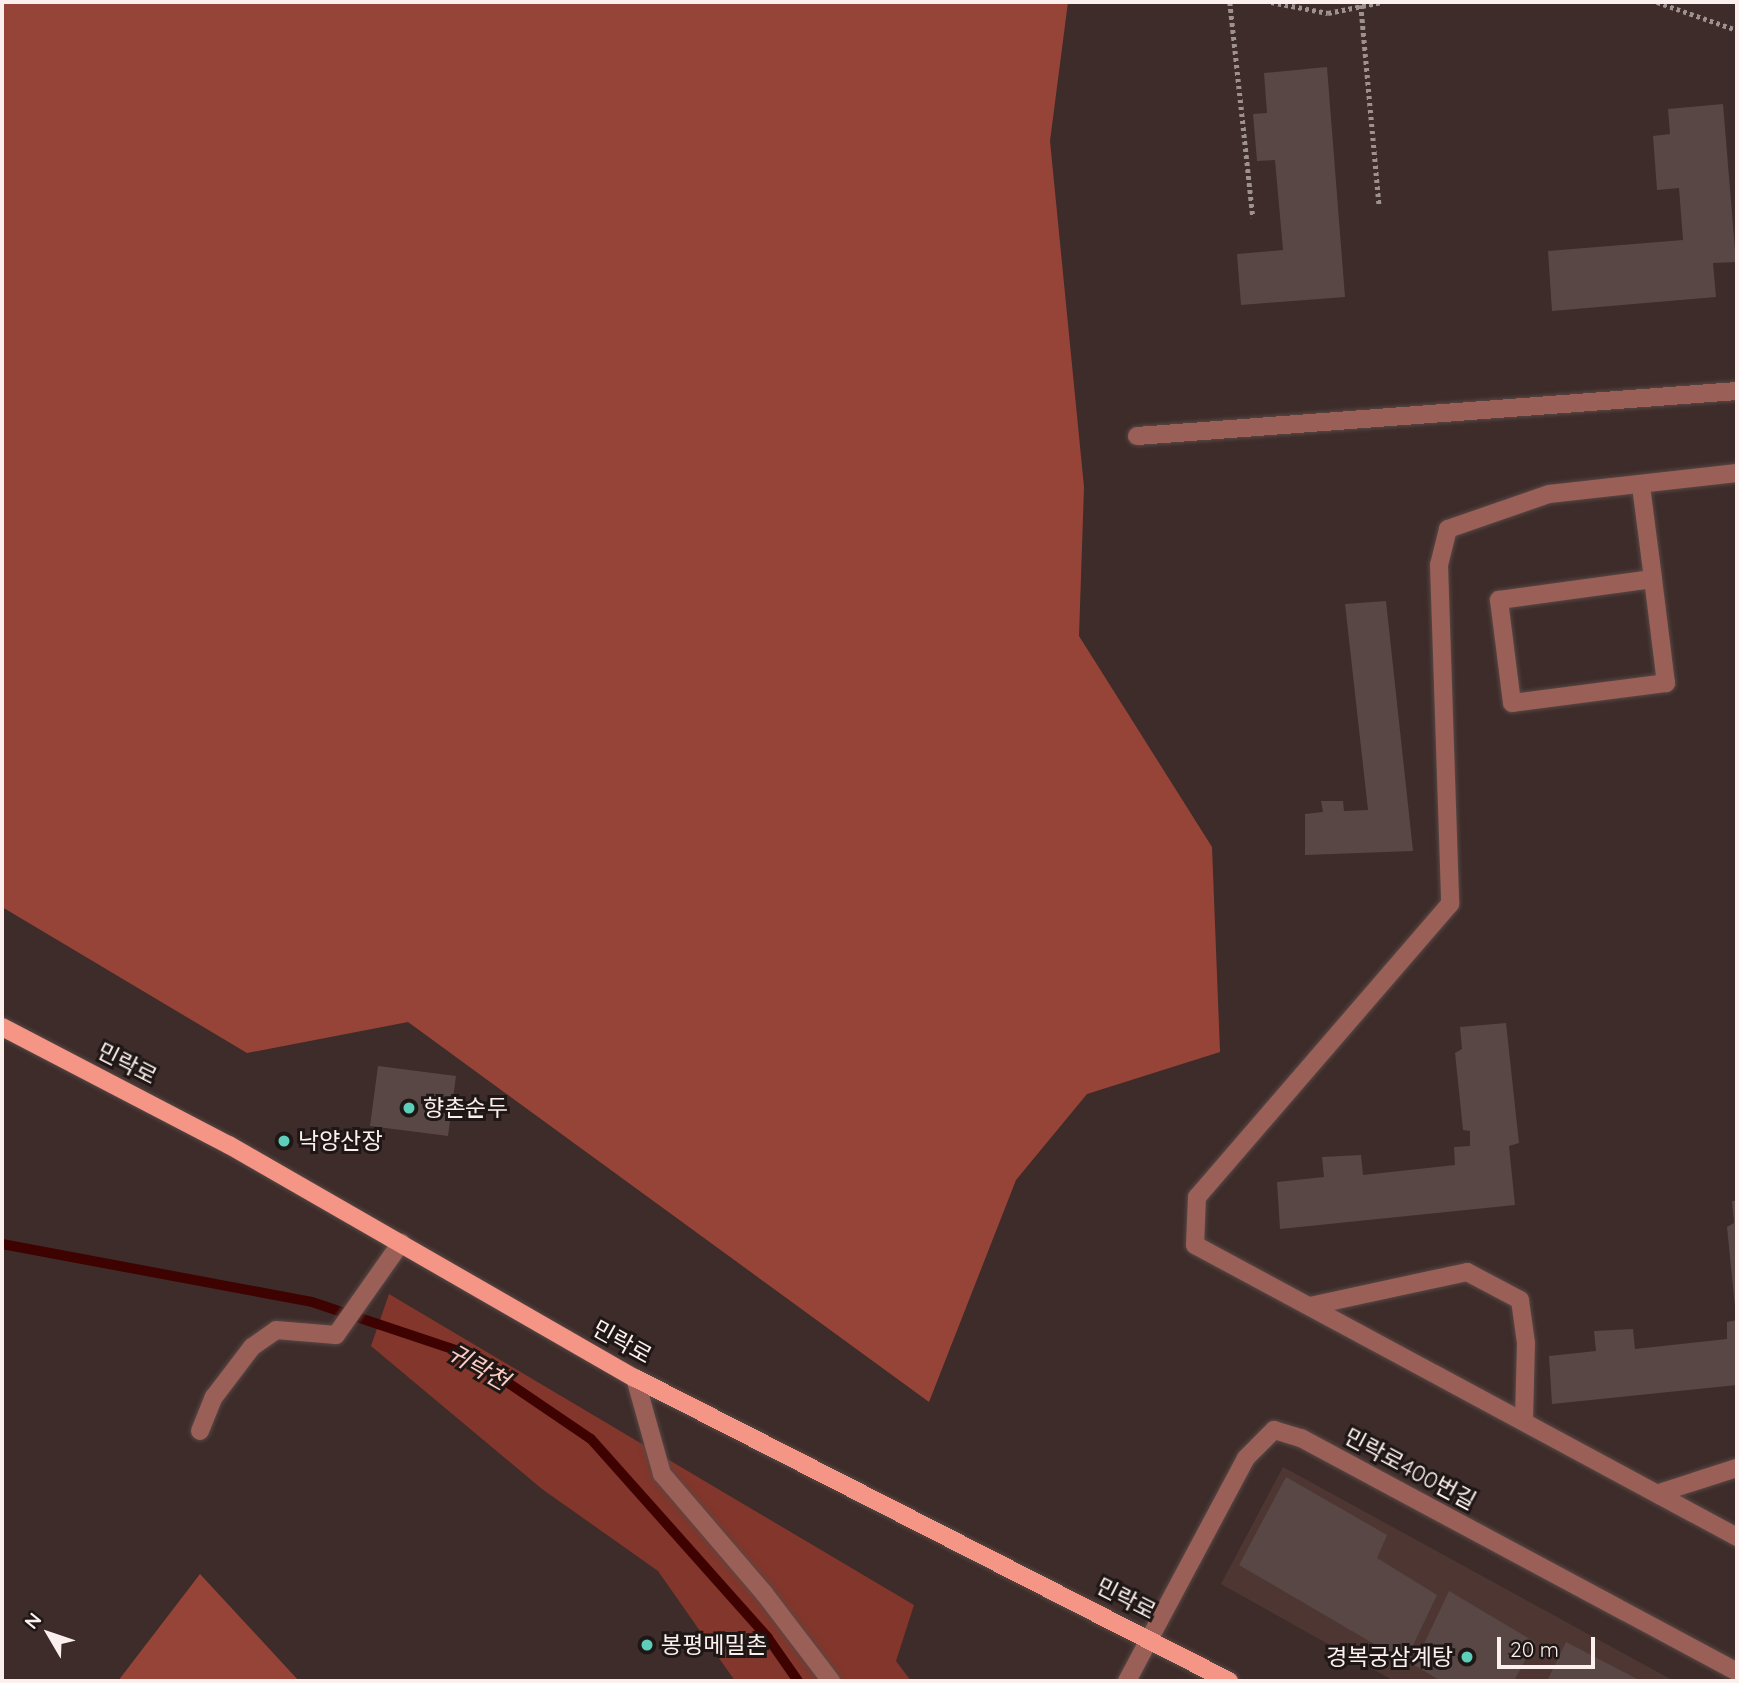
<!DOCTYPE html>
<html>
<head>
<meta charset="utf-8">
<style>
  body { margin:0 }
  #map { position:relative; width:1739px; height:1683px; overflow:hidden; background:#3d2c29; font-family:Quicksand,"Noto Sans KR",sans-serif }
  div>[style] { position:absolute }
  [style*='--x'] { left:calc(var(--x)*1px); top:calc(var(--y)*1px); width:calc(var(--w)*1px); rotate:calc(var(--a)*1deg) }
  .built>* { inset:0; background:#4e3733 }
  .green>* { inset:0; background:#83362b }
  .forest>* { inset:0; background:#974438 }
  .stream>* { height:10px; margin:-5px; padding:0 5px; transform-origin:5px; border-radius:5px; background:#3e0201 }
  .building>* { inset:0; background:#584744 }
  .path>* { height:4.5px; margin-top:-2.25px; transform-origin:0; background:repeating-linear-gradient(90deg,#9f918f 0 3.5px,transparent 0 7px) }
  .roads { filter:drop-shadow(0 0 2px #584745) drop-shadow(0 0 2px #584745) }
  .minor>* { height:18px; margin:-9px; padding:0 9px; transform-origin:9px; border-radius:9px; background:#9a6057 }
  .major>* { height:18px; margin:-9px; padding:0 9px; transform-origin:9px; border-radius:9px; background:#f49585 }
  .dots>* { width:19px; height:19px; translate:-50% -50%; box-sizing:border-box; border:4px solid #1e1715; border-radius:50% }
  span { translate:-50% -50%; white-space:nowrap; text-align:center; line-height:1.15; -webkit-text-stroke:6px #1e1715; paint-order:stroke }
  .street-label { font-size:23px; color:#fbf0ee }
  .poi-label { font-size:23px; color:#fbf0ee }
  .left { translate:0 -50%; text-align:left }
  .right { translate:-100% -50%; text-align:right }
  .water-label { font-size:24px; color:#fdccc3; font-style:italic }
  .frame { position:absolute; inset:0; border:4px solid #fbf0ee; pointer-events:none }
  .north { position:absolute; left:14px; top:1599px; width:70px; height:70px; -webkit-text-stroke:5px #1e1715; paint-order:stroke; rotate:309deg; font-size:19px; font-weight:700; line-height:28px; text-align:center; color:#fbf0ee }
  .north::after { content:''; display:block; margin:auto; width:24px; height:32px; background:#fbf0ee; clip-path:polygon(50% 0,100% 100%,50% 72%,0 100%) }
  .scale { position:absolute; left:1497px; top:1637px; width:98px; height:32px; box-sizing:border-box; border:4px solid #fbf0ee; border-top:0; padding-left:9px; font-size:21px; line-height:24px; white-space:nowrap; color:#fbf0ee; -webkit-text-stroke:5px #1e1715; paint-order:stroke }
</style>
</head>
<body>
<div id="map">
  <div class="built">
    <i style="clip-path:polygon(1283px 1467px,1674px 1681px,1394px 1681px,1221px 1584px)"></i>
  </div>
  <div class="green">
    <i style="clip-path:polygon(389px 1294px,914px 1605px,896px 1661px,911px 1681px,735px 1681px,658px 1571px,542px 1489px,371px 1346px)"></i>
  </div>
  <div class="forest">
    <i style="clip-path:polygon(2px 2px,1068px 2px,1050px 141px,1084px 487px,1079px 636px,1212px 847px,1220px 1052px,1087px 1094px,1016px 1180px,929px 1402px,408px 1022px,247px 1053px,2px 907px)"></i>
    <i style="clip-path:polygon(200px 1574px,299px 1681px,118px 1681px)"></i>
  </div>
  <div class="stream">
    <i style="--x:2;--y:1244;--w:315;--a:10.6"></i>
    <i style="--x:312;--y:1302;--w:160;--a:18.5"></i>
    <i style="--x:464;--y:1353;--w:153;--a:34.1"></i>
    <i style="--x:591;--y:1439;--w:266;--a:48.3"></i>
    <i style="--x:768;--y:1638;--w:52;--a:55.1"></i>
  </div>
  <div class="building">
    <i style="clip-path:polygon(1327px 67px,1345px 297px,1241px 305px,1237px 254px,1283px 250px,1275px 160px,1257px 161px,1253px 114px,1267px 113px,1264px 73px)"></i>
    <i style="clip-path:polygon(1723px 104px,1736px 262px,1713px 263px,1716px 297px,1552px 311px,1548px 251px,1683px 240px,1679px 188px,1657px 190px,1653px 136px,1670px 134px,1668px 109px)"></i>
    <i style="clip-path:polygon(1386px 601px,1413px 851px,1305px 855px,1305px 814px,1323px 812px,1321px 801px,1343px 801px,1344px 811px,1368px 810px,1345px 604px)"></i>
    <i style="clip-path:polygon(1506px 1023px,1519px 1143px,1509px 1146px,1515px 1205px,1280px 1229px,1277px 1182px,1324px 1177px,1322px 1157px,1361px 1155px,1363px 1175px,1455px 1165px,1454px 1147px,1470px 1146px,1470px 1131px,1463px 1130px,1455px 1053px,1462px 1049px,1460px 1027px)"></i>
    <i style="clip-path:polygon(378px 1066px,456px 1076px,448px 1136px,370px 1126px)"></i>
    <i style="clip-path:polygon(1732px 1201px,1737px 1201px,1735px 1307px,1727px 1227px,1734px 1223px)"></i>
    <i style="clip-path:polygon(1737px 1320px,1737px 1385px,1552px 1404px,1549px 1356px,1596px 1351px,1594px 1331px,1633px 1329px,1635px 1349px,1727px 1339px,1727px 1322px)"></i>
    <i style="clip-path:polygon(1286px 1477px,1387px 1535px,1377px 1558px,1437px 1595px,1405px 1662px,1239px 1565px)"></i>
    <i style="clip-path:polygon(1449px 1591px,1535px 1642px,1514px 1681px,1441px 1681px,1414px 1665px)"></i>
    <i style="clip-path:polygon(1566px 1642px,1641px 1681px,1547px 1681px)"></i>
  </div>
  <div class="path">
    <i style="--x:1230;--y:2;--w:217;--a:83.9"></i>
    <i style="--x:1271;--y:2;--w:58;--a:10.9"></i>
    <i style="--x:1328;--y:13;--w:55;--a:-11.5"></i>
    <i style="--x:1657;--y:2;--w:85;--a:19.3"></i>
    <i style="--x:1361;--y:5;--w:200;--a:84.8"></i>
  </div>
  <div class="roads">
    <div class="minor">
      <i style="--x:1137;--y:436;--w:602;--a:-4.29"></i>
      <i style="--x:1737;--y:473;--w:189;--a:173.6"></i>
      <i style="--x:1549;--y:494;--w:107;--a:160.9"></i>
      <i style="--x:1448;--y:529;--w:37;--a:104"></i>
      <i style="--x:1439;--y:565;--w:339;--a:88.1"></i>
      <i style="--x:1450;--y:904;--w:387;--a:130.8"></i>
      <i style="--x:1197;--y:1197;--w:48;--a:92.4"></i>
      <i style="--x:1195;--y:1245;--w:616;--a:28.31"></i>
      <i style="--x:1641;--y:486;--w:94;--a:82.6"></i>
      <i style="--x:1653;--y:579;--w:105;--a:82.9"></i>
      <i style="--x:1666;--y:683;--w:155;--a:172.6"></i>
      <i style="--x:1512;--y:703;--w:104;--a:-97.2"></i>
      <i style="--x:1499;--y:600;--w:155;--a:-7.8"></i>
      <i style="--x:1310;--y:1306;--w:161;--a:-12.2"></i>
      <i style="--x:1467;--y:1272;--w:60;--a:27.8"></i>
      <i style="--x:1520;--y:1300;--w:43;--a:82.1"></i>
      <i style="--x:1526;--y:1343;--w:78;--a:91.5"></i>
      <i style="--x:635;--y:1378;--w:100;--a:74.3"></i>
      <i style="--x:662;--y:1474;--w:157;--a:49.4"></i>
      <i style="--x:764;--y:1593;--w:111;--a:52.7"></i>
      <i style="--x:200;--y:1431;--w:37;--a:-68"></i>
      <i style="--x:214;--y:1397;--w:63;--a:-52.8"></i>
      <i style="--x:252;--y:1347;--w:29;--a:-35"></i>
      <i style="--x:276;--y:1330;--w:60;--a:4.8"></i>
      <i style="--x:336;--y:1335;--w:113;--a:-54.8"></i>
      <i style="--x:1659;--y:1493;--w:82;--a:-17.8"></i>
      <i style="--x:1127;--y:1681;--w:253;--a:-61.9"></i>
      <i style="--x:1246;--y:1458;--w:40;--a:-45"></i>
      <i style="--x:1274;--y:1430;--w:28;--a:17"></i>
      <i style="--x:1301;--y:1438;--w:495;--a:28.2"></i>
    </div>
    <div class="major">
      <i style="--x:2;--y:1027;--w:256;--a:27.5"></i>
      <i style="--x:229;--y:1145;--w:468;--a:29.9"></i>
      <i style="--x:635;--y:1378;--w:667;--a:27.03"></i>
    </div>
  </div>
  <div class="dots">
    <i style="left:409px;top:1108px;background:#5cceba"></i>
    <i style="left:284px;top:1141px;background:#5cceba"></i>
    <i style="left:647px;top:1645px;background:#5cceba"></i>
    <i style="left:1467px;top:1657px;background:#5cceba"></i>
  </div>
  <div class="street-label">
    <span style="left:127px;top:1064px;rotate:27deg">민락로</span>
    <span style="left:622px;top:1342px;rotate:29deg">민락로</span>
    <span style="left:1410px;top:1469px;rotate:28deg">민락로400번길</span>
    <span style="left:1126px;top:1599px;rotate:27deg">민락로</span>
  </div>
  <div class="poi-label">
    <span class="left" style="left:423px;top:1108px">향촌순두</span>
    <span class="left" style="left:298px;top:1141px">낙양산장</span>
    <span class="left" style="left:661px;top:1645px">봉평메밀촌</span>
    <span class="right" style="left:1453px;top:1657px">경복궁삼계탕</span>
  </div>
  <div class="water-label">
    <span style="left:478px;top:1367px;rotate:30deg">귀락천</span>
  </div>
  <div class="frame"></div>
  <div class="north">N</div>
  <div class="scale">20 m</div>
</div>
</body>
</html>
